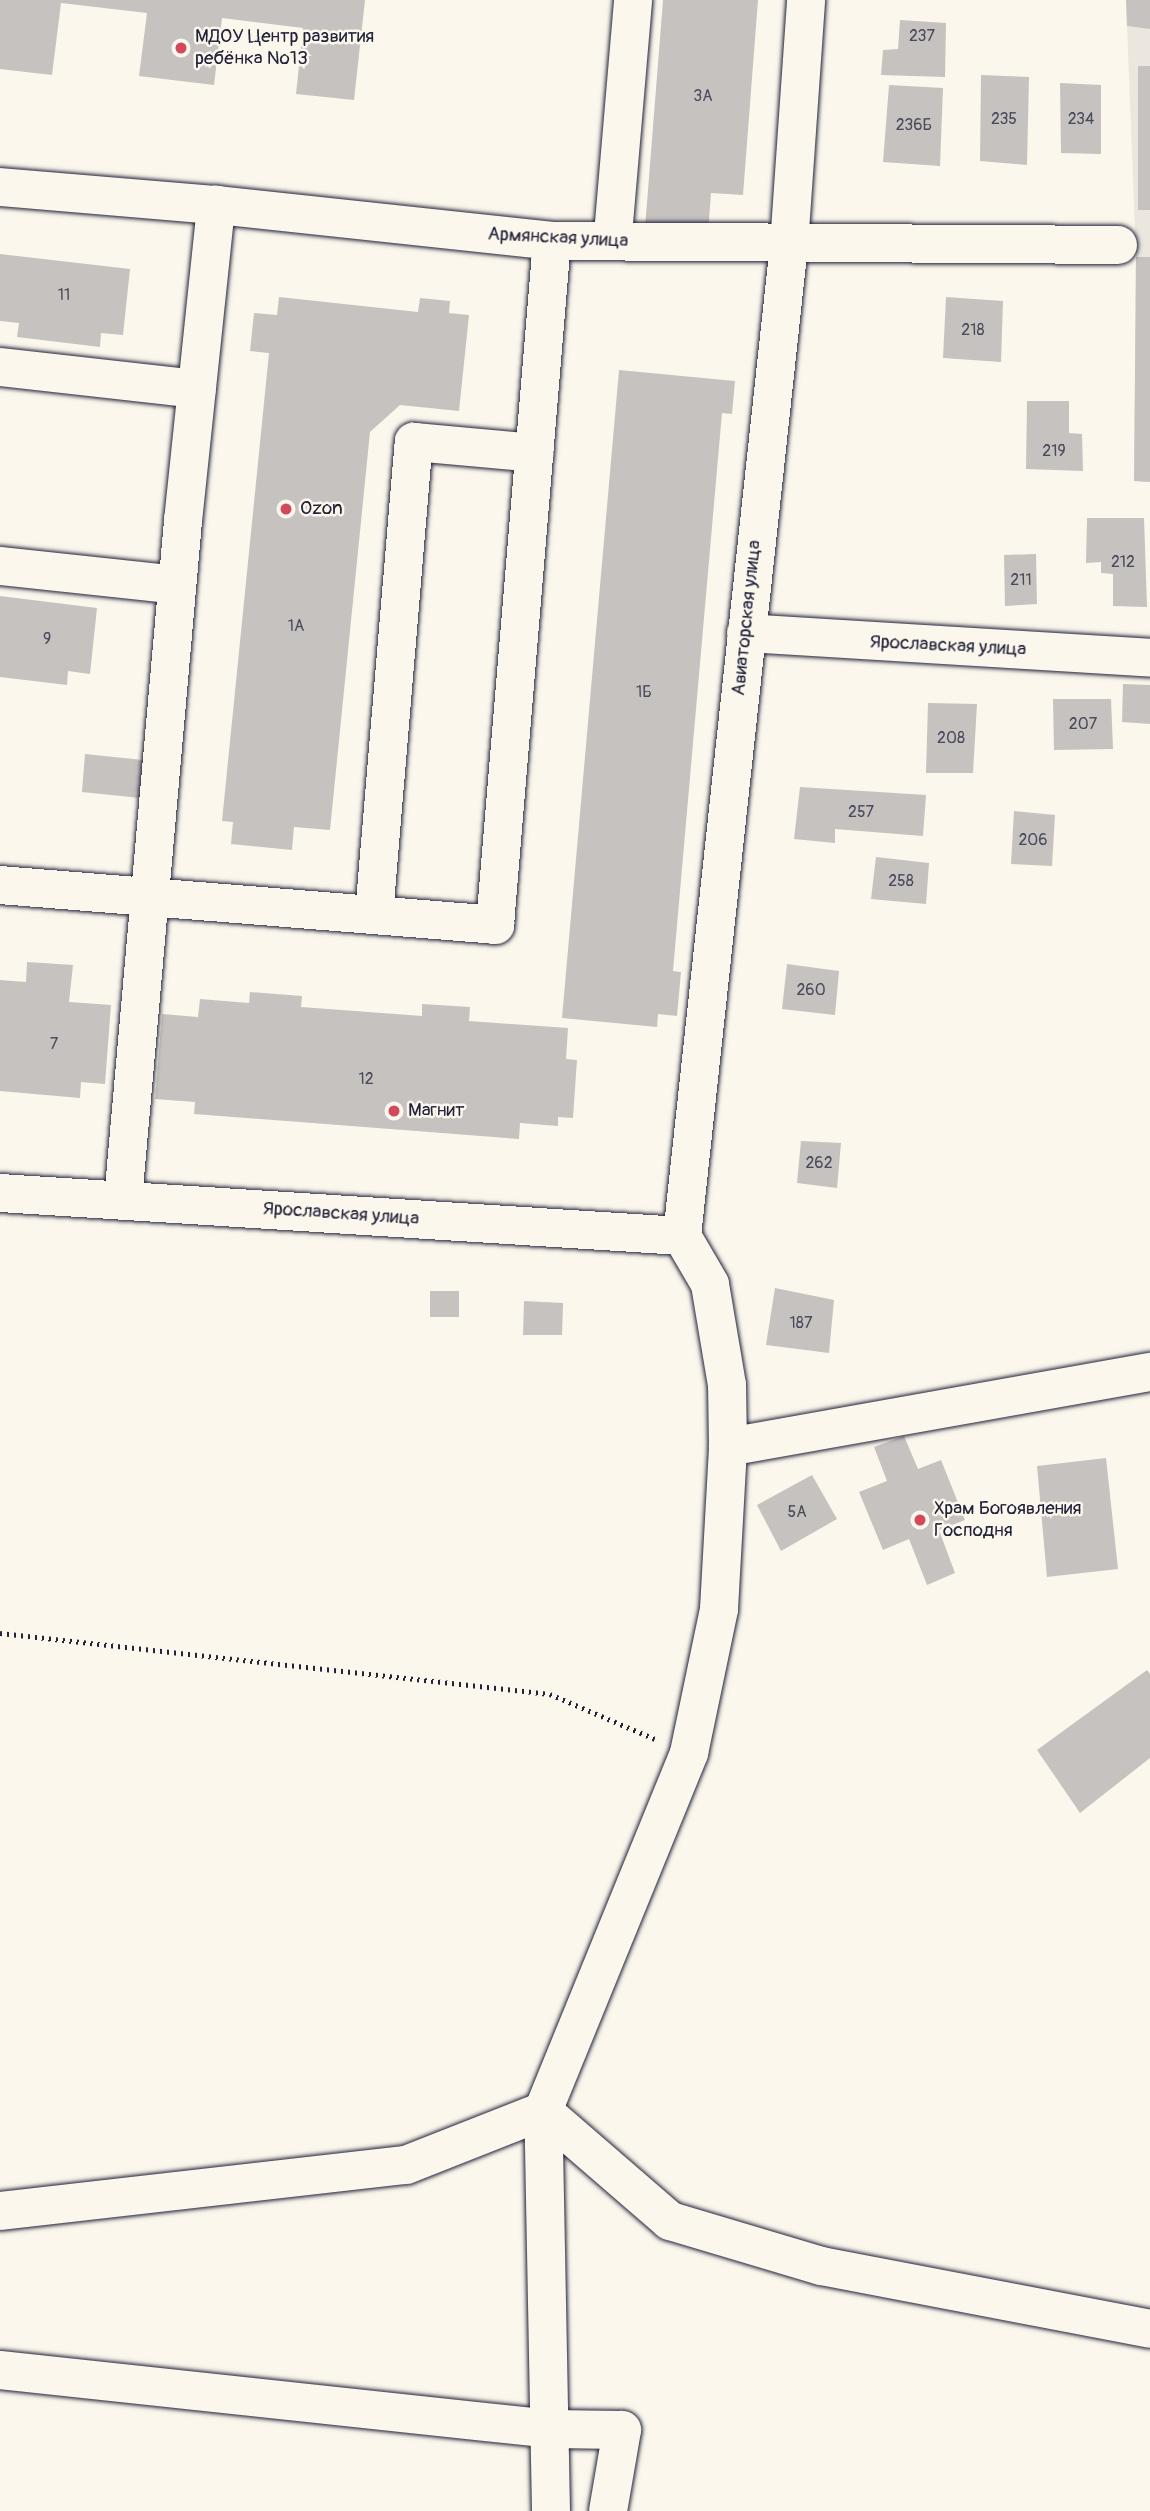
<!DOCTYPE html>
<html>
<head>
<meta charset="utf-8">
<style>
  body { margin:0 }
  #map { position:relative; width:1150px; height:2511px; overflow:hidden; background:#fbf7ec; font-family:Pangolin,sans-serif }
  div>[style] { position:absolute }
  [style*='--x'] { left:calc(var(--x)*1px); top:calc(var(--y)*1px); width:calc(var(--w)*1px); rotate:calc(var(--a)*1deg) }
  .built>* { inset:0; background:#ebe7df }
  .building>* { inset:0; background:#c6c2c0 }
  .path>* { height:4.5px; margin-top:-2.25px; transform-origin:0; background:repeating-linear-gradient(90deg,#22223b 0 2px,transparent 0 7px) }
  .roads { filter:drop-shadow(0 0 2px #22223b) drop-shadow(0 0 2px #22223b) }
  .minor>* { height:38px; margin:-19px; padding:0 19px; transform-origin:19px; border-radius:19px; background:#fbf7ec }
  .dots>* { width:19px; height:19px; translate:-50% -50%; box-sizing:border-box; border:4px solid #fbf7ec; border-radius:50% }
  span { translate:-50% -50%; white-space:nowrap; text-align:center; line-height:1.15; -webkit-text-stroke:5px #fbf7ec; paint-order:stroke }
  .number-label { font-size:16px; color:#4b4a5c }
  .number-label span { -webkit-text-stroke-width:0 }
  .poi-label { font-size:19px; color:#22223b }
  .left { translate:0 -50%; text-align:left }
  .street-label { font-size:19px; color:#22223b }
</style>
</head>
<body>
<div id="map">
  <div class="built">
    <i style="clip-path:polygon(1126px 0,1150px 0,1150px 482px,1134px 481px,1136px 257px)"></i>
  </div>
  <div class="building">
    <i style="clip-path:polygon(0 0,365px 0,354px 100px,296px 94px,303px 28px,222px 18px,214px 85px,139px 76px,147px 13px,61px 3px,52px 75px,0 69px)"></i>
    <i style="clip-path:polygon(663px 0,758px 0,743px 195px,711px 193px,708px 233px,645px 228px)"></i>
    <i style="clip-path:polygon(1126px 0,1150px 0,1150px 29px,1127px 26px)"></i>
    <i style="clip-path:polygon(900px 20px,946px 23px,945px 77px,881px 75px,883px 50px,898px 49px)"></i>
    <i style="clip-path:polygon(1138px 66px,1150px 66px,1150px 210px,1138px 210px)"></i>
    <i style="clip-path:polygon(981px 75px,1029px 77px,1027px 165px,980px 161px)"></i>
    <i style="clip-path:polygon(1060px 83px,1101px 85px,1101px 154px,1061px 153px)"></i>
    <i style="clip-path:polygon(889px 85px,943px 88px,940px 166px,883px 162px)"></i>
    <i style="clip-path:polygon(0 254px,130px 269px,123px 335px,101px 333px,100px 347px,17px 337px,19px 323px,0 321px)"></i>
    <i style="clip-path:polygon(1136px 257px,1150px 257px,1150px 482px,1134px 481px)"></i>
    <i style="clip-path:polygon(279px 297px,418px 312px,420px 298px,450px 301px,449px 313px,469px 315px,459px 411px,400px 405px,370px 432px,330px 830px,294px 827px,292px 850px,231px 844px,233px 822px,222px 821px,269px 353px,250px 351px,254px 313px,277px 315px)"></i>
    <i style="clip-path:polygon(946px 297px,1003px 301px,1001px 362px,943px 358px)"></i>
    <i style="clip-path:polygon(619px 370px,735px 381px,732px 414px,722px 413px,673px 971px,681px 972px,677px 1016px,658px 1014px,657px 1027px,562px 1018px)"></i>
    <i style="clip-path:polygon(1027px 401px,1069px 401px,1069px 433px,1082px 434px,1083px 471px,1026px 469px)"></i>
    <i style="clip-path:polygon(1087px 518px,1144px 518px,1147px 607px,1113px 606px,1113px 574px,1101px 573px,1101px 562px,1086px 563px)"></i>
    <i style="clip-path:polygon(1036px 554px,1037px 604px,1005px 606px,1004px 555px)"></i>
    <i style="clip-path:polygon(0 596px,97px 608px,90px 674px,68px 671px,67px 685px,0 677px)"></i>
    <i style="clip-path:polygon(1123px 684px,1150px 685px,1150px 724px,1122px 722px)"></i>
    <i style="clip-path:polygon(1053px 699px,1111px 699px,1113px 749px,1054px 750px)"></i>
    <i style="clip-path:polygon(928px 703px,977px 704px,973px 773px,926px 773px)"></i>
    <i style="clip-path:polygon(85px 754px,143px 760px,140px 798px,82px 792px)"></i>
    <i style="clip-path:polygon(800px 787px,926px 795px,923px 836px,835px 829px,835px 843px,794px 839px)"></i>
    <i style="clip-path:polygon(1014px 811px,1055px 815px,1052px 866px,1011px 864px)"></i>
    <i style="clip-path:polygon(876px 857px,929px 863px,926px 904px,871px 899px)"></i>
    <i style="clip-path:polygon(27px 962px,73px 965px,69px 1002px,111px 1005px,105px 1084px,81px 1082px,80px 1098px,0 1091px,0 980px,26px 982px)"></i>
    <i style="clip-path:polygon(787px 964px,839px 971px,835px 1015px,782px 1009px)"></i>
    <i style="clip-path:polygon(250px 992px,302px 996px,301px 1007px,422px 1016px,422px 1004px,470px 1007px,469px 1021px,568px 1028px,566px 1059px,577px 1060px,573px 1118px,558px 1117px,558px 1126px,520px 1123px,519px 1139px,194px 1114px,195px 1102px,155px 1099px,162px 1014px,198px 1017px,200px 999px,249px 1003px)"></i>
    <i style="clip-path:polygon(801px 1141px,841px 1143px,837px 1188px,797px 1183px)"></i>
    <i style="clip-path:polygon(775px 1288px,834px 1300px,829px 1353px,766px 1345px)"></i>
    <i style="clip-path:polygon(430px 1291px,459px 1291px,459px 1317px,430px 1317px)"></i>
    <i style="clip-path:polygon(524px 1301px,563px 1303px,562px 1335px,523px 1335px)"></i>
    <i style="clip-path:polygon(904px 1436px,918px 1469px,941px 1460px,965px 1520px,939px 1530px,955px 1573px,927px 1585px,909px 1539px,883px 1550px,859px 1492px,887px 1481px,874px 1447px)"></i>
    <i style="clip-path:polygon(1106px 1458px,1118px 1569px,1047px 1577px,1037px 1466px)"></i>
    <i style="clip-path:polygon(812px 1475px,837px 1519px,781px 1551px,757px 1505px)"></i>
    <i style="clip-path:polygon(1147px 1670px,1150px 1674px,1150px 1758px,1080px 1813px,1037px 1750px)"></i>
  </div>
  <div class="path">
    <i style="--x:0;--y:1633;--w:553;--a:6.33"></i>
    <i style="--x:550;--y:1694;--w:114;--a:23.2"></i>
  </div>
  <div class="roads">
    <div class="minor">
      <i style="--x:0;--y:187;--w:217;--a:4.8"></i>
      <i style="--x:216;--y:205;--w:338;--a:6.1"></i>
      <i style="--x:552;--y:241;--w:566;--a:0.4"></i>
      <i style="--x:614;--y:223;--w:224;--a:-85.1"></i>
      <i style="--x:0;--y:367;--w:198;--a:6.4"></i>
      <i style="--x:0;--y:566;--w:178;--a:6.1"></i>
      <i style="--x:746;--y:633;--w:405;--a:3.5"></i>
      <i style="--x:0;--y:885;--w:497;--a:4.6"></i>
      <i style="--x:495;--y:925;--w:686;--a:-85.24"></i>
      <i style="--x:374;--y:915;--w:475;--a:-85.2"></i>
      <i style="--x:414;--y:442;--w:121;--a:5.2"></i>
      <i style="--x:0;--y:1193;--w:683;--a:3.61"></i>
      <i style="--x:123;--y:1200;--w:682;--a:-84.95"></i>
      <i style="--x:183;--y:521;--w:318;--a:-84"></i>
      <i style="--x:682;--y:1236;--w:997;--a:-83.84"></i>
      <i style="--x:789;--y:245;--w:246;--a:-86"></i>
      <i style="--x:728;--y:1447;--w:429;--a:-10.1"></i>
      <i style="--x:543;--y:2111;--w:168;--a:40.9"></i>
      <i style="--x:670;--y:2221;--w:158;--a:16.6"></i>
      <i style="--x:821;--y:2266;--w:335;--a:10.8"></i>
      <i style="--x:0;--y:2211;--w:409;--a:-6.5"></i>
      <i style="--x:406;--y:2165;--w:147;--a:-21.5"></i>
      <i style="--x:0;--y:2370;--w:554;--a:6.11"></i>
      <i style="--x:551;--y:2429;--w:71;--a:0.8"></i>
      <i style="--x:622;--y:2430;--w:82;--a:99.8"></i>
      <i style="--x:551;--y:2511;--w:400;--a:-91.1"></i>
      <i style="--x:543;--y:2111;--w:387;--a:-67.8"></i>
      <i style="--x:689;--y:1753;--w:147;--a:-78.2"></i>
      <i style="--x:719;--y:1609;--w:162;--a:-86.8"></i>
      <i style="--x:728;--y:1447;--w:62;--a:-90.9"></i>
      <i style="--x:727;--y:1385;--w:102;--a:-99.6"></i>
      <i style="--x:710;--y:1284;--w:56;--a:-120.3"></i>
    </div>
  </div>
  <div class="dots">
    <i style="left:181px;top:48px;background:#d1495b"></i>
    <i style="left:286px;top:509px;background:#d1495b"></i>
    <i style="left:394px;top:1111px;background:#d1495b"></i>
    <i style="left:920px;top:1520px;background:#d1495b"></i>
  </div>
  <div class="number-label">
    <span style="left:922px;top:36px">237</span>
    <span style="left:703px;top:96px">3А</span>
    <span style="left:1004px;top:119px">235</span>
    <span style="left:1081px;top:119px">234</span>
    <span style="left:914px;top:125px">236Б</span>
    <span style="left:64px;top:295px">11</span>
    <span style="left:973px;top:330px">218</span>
    <span style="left:1054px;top:451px">219</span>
    <span style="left:1123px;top:562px">212</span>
    <span style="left:1021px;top:580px">211</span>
    <span style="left:296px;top:626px">1А</span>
    <span style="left:47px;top:639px">9</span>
    <span style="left:644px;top:692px">1Б</span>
    <span style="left:1083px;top:724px">207</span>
    <span style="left:951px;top:738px">208</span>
    <span style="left:861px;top:812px">257</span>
    <span style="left:1033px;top:840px">206</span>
    <span style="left:901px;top:881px">258</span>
    <span style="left:811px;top:990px">260</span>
    <span style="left:54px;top:1044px">7</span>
    <span style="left:366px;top:1079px">12</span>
    <span style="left:819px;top:1163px">262</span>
    <span style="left:801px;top:1323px">187</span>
    <span style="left:797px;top:1512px">5А</span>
  </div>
  <div class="poi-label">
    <span class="left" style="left:195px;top:48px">МДОУ Центр развития<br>ребёнка №13</span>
    <span class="left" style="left:300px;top:509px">Ozon</span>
    <span class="left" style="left:408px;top:1111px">Магнит</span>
    <span class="left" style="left:934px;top:1520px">Храм Богоявления<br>Господня</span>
  </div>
  <div class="street-label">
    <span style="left:558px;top:238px;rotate:3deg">Армянская улица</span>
    <span style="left:747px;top:618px;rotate:-84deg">Авиаторская улица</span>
    <span style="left:948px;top:646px;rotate:3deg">Ярославская улица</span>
    <span style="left:341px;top:1214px;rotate:4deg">Ярославская улица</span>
  </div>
</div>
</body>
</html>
